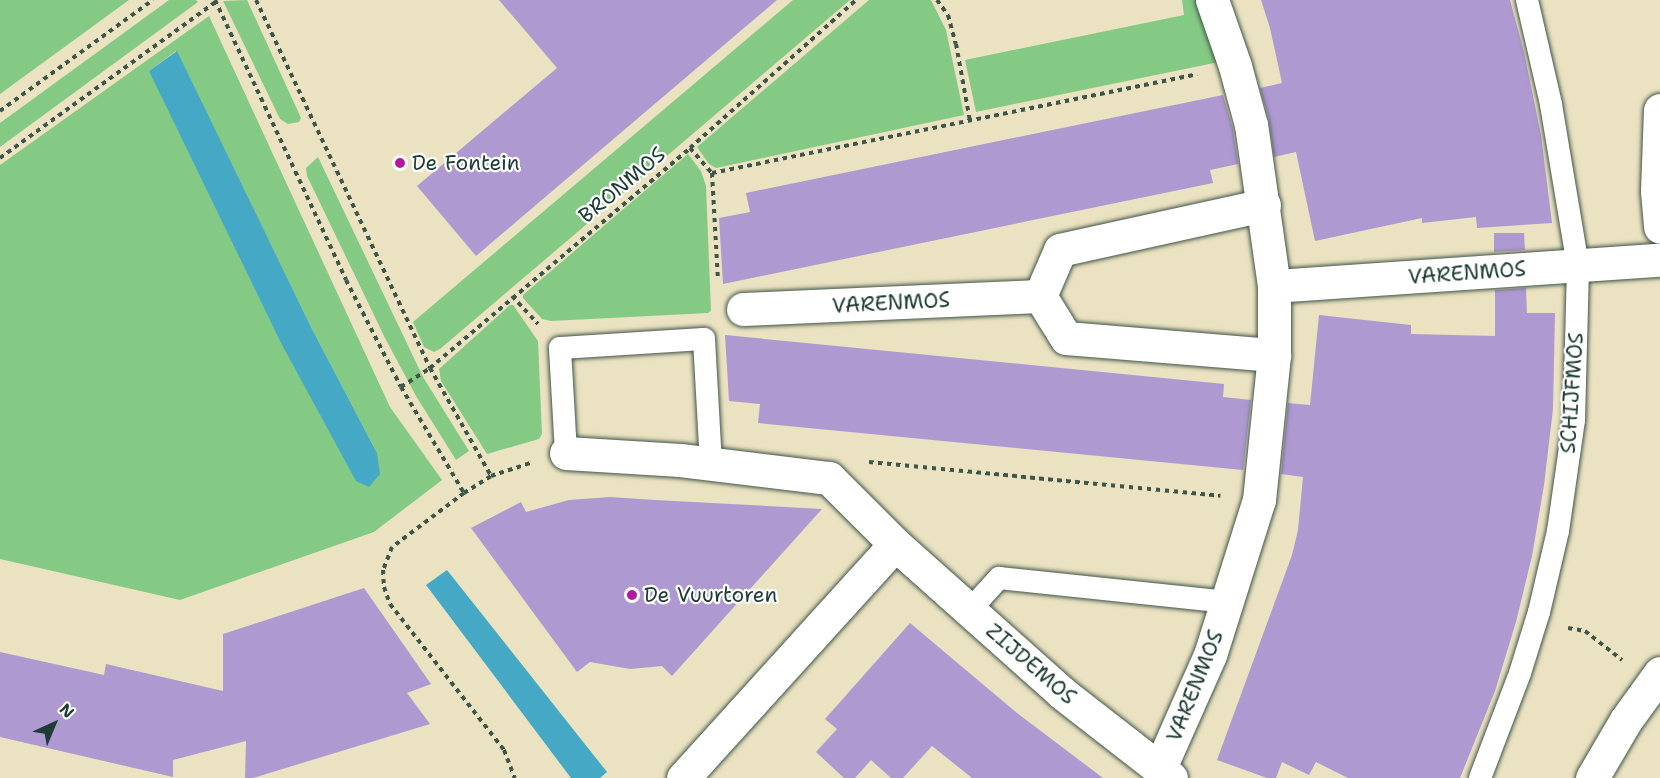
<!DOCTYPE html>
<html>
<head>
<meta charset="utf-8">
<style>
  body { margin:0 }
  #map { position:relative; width:1660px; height:778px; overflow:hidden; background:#ebe2c1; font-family:"Shantell Sans",sans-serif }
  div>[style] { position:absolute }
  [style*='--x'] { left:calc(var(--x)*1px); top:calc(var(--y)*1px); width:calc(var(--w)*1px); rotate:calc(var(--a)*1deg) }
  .green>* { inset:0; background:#85ca84 }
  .water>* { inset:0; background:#45a9c5 }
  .building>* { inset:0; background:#ae99d1 }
  .path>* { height:4px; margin-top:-2px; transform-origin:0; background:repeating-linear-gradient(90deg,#3e5649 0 4.5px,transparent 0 9px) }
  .roads { filter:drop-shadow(0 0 2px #3e5649) drop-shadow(0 0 2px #3e5649) }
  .service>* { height:22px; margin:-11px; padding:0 11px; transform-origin:11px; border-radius:11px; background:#fff }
  .minor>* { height:33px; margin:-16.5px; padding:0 16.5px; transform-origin:16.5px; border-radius:16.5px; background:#fff }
  .dots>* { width:16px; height:16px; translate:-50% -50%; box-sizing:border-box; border:3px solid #fff; border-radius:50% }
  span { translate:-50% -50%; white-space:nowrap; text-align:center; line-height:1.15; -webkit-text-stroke:4.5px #fff; paint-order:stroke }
  .poi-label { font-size:21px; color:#1f3d34 }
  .left { translate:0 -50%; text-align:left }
  .street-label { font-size:21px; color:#1f3d34 }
  .north { position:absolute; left:24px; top:694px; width:60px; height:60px; -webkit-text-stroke:4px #fff; paint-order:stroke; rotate:44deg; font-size:16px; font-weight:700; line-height:24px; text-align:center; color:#1f3d34 }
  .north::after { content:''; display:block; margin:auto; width:21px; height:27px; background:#1f3d34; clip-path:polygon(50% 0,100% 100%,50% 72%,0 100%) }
</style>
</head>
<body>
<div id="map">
  <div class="green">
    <i style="clip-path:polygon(0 0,129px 0,0 94px)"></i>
    <i style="clip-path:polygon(169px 0,196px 0,198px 2px,0 147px,0 123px)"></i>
    <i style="clip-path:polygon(247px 0,301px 118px,299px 122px,288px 124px,280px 119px,223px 1px)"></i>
    <i style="clip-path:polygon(793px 0,850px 0,440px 349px,434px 352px,424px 347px,413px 322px)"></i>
    <i style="clip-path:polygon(869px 0,931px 0,946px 30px,964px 115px,716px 168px,709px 164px,697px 147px)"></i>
    <i style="clip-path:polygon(1182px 0,1200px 0,1219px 62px,976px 112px,965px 60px,1184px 15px)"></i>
    <i style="clip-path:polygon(evenodd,209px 16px,390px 407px,442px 480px,374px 532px,180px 600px,0 559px,0 165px,209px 16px,176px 51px,311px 327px,377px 453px,149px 71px,176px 51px)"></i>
    <i style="clip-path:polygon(688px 154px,701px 171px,706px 186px,711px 311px,708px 313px,551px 321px,542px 319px,523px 298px,523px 295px)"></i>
    <i style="clip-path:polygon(318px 157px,423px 377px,469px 451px,456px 460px,416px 396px,385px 338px,307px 176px,306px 168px)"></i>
    <i style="clip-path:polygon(510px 305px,513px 305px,538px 341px,542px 434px,539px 439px,487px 454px,441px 381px,439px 369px)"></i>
  </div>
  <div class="water">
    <i style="clip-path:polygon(177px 51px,311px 327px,377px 453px,380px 474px,369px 487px,356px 481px,281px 343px,149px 71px)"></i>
    <i style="clip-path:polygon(447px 570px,607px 772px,600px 778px,571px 778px,426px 585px)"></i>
  </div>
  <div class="building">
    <i style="clip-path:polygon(499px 0,777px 0,476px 256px,417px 186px,557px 68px)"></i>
    <i style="clip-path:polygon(1261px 0,1510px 0,1524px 52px,1541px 135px,1552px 223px,1477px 228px,1476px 217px,1422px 223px,1422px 218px,1315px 241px,1296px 152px,1274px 157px,1269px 120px,1260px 88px,1282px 83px,1270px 28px)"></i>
    <i style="clip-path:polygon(1223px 95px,1233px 129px,1238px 164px,1210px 170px,1213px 183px,723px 284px,719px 218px,750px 212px,746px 193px)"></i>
    <i style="clip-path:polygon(1494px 233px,1524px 233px,1525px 250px,1494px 252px)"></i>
    <i style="clip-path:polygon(1526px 288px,1527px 313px,1555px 313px,1553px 409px,1544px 485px,1532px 556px,1516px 622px,1495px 691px,1460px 778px,1348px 778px,1316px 762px,1309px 775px,1282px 762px,1276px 778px,1267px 778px,1217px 760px,1292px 555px,1298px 530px,1303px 477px,1281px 474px,1288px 403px,1310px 405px,1319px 315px,1411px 325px,1411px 334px,1495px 336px,1495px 290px)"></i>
    <i style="clip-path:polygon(725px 335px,1224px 384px,1223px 397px,1251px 400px,1243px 470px,758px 423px,760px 404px,729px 401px)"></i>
    <i style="clip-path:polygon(610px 497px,655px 500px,822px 509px,672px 676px,662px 666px,630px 669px,590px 662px,577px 672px,471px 528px,521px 502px,526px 512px,569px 500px)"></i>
    <i style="clip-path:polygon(364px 588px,431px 684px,407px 693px,430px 724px,253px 778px,245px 778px,246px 741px,173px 760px,173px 777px,0 737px,0 652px,104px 675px,106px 664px,223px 691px,223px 634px)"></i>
    <i style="clip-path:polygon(910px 623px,1017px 713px,1103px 778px,972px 778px,932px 746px,903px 778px,891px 778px,871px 760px,855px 778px,844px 778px,816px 752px,837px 729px,825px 719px)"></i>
  </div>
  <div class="path">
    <i style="--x:215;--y:0;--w:309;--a:64.9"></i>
    <i style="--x:346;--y:280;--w:120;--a:62.8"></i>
    <i style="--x:401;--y:387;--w:123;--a:59.3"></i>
    <i style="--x:464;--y:493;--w:32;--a:-32"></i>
    <i style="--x:491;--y:476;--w:41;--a:-18.4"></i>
    <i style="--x:256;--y:0;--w:407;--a:64.7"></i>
    <i style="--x:430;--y:368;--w:124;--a:60.5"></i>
    <i style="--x:937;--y:0;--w:19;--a:54"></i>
    <i style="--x:948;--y:15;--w:30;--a:75"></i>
    <i style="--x:956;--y:44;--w:78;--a:79.7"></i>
    <i style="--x:0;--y:111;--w:189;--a:-36"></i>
    <i style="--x:690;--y:148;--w:33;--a:49"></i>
    <i style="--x:712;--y:173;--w:495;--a:-11.5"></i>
    <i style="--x:0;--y:158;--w:269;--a:-35.9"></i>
    <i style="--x:712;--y:173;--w:106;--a:86.8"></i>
    <i style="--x:512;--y:296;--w:38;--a:47"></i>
    <i style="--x:401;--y:387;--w:35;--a:-33"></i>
    <i style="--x:430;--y:368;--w:341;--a:-40.2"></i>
    <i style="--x:690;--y:148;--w:222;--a:-41.7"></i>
    <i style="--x:869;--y:462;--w:353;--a:5.5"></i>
    <i style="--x:464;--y:493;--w:90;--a:143.1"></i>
    <i style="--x:392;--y:547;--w:25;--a:111"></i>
    <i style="--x:383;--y:570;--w:17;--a:87"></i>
    <i style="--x:384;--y:587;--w:18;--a:71"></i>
    <i style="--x:390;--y:604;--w:185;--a:52"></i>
    <i style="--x:504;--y:750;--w:30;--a:69"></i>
    <i style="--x:1568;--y:628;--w:17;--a:10"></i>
    <i style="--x:1585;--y:631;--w:47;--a:38.1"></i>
  </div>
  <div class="roads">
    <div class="service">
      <i style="--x:566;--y:453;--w:105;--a:-93.3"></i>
      <i style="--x:560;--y:348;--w:144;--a:-3.6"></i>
      <i style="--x:704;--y:339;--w:124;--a:86.8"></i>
      <i style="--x:969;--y:611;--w:45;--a:-47.7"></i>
      <i style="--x:999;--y:578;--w:230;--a:6"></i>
      <i style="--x:1480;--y:778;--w:112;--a:-69.1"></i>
      <i style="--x:1520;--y:673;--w:64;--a:-72.7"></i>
      <i style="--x:1539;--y:612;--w:83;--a:-76.8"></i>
      <i style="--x:1558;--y:531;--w:112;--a:-81.8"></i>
      <i style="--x:1574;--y:420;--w:154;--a:-88.5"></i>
      <i style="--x:1578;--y:266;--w:164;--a:-99.5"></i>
      <i style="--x:1551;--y:104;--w:107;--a:-103"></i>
    </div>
    <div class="minor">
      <i style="--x:1660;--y:110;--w:81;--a:92.1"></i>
      <i style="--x:1657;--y:191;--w:36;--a:85"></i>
      <i style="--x:1264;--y:205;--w:209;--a:167.6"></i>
      <i style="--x:1060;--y:250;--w:50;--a:113.5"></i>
      <i style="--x:1040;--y:296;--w:49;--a:58.2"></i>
      <i style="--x:1066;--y:338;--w:209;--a:4.7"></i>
      <i style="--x:1274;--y:286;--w:387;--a:-3.9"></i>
      <i style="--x:743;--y:309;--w:297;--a:-2.5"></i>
      <i style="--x:566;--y:453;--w:114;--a:3.5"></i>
      <i style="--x:680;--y:460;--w:150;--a:6.9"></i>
      <i style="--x:829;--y:478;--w:93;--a:45"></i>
      <i style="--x:895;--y:544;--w:224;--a:41.7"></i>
      <i style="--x:1062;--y:693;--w:138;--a:37.9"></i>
      <i style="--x:1159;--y:770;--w:126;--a:-66.1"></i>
      <i style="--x:1210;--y:655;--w:163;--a:-72.5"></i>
      <i style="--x:1259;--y:500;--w:146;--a:-84.1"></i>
      <i style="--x:1274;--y:355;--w:69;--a:-90"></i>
      <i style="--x:1274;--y:286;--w:163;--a:-98.1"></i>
      <i style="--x:1251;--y:125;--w:61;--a:-105.2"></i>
      <i style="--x:1235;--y:66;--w:70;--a:-109.2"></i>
      <i style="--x:683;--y:778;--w:316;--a:-47.8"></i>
      <i style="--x:1592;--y:778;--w:67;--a:-59.6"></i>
      <i style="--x:1626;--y:720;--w:58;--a:-54.1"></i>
    </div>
  </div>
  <div class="dots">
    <i style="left:400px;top:163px;background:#b5179e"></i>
    <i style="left:632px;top:595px;background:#b5179e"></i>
  </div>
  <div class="poi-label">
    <span class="left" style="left:412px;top:163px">De Fontein</span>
    <span class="left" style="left:644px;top:595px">De Vuurtoren</span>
  </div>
  <div class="street-label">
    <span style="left:622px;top:185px;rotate:-40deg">BRONMOS</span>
    <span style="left:1467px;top:273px;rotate:-4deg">VARENMOS</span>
    <span style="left:891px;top:303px;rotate:-3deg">VARENMOS</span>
    <span style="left:1572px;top:393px;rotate:-86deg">SCHIJFMOS</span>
    <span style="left:1031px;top:664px;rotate:41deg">ZIJDEMOS</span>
    <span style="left:1195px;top:686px;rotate:-68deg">VARENMOS</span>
  </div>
  <div class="north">N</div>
</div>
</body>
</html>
